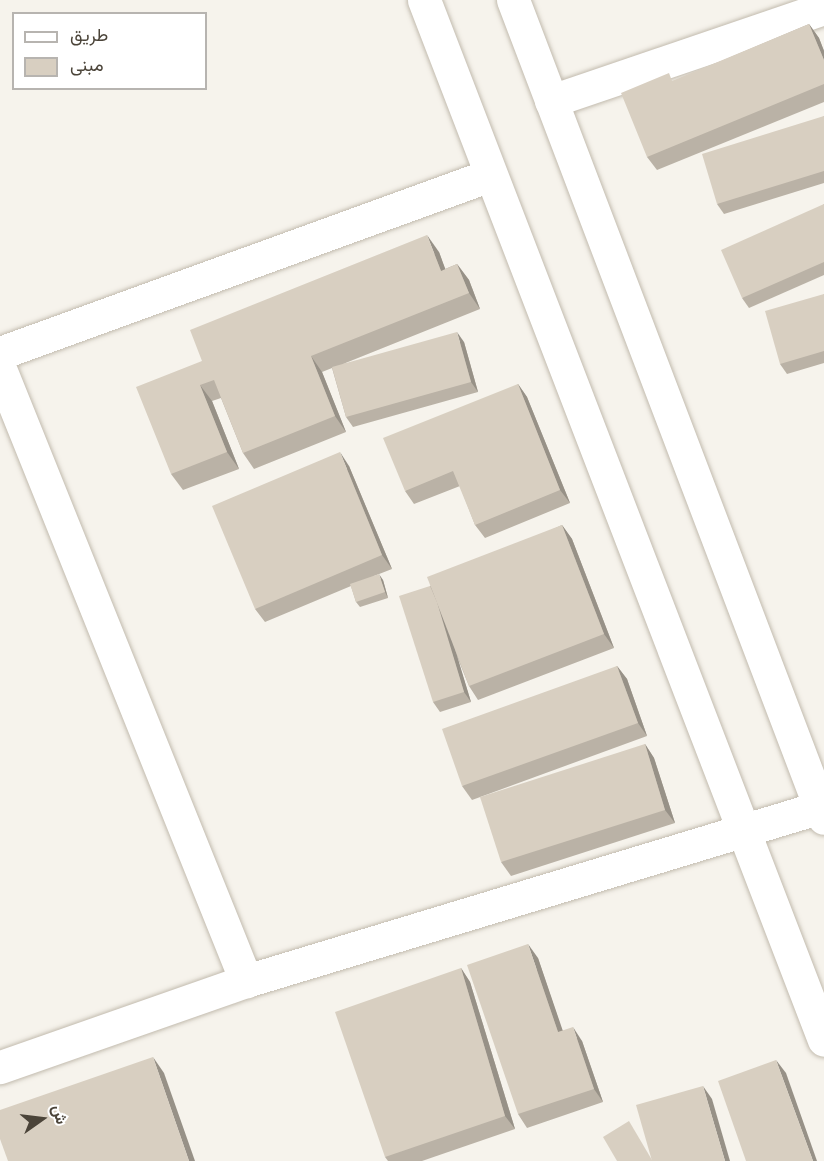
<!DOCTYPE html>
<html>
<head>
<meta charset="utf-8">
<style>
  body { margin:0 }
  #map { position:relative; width:824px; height:1161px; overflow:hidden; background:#f6f3ec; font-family:Arial,Vazirmatn,sans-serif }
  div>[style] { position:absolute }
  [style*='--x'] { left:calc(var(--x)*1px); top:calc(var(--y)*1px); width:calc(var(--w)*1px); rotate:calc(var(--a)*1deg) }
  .roads { filter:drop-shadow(0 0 2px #c2bbae) drop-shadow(0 0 2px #c2bbae) }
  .minor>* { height:33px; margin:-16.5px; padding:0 16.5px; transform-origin:16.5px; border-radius:16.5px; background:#fff }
  .wall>* { inset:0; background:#bab2a6 }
  .shaded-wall>* { inset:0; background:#979187 }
  .building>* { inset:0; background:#d8cfc1 }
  span { translate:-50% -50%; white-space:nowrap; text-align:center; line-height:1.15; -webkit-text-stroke:5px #fff; paint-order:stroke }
  .legend { position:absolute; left:12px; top:12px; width:195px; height:78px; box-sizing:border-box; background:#fff; border:2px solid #b7b4b0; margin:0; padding:8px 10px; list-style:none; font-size:18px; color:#4b4439 }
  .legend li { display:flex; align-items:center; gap:12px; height:30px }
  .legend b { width:30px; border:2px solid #b7b4b0 }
  .north { position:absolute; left:12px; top:1089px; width:60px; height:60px; -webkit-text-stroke:4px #fff; paint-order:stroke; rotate:76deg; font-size:16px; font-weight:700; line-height:24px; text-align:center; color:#4b4439 }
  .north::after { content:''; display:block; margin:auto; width:21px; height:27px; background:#4b4439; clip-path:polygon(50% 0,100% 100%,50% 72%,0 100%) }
</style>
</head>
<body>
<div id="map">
  <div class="roads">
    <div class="minor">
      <i style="--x:424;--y:0;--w:1114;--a:68.96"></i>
      <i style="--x:513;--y:0;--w:875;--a:69.18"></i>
      <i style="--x:551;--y:101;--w:288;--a:-18.8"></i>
      <i style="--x:0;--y:353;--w:521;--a:-19.96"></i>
      <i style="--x:0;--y:369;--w:660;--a:68.1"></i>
      <i style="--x:246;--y:981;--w:261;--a:160.7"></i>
      <i style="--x:246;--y:981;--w:604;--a:-16.84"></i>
    </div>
  </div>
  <div class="wall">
    <i style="clip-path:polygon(809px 24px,819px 38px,824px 51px,824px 102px,657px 170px,647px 157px,674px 81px)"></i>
    <i style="clip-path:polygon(824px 116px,824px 183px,724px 214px,717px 204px)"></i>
    <i style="clip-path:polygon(824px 204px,824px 275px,749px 308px,742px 298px)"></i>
    <i style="clip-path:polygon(439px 252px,445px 269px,457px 264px,469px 280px,480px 309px,343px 364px,464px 342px,478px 392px,353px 427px,346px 417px,332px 368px,322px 372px,346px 432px,254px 469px,243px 453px,221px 398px,212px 401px,239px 469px,183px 490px,171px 474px,202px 361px)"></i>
    <i style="clip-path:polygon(824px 294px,824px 363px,787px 374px,780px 364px)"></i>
    <i style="clip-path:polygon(518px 384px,527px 397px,570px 503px,485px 538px,475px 525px,460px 486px,414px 504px,405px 491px)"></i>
    <i style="clip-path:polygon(349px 466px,392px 569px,374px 576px,383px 580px,388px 598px,360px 607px,356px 602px,351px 586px,265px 622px,255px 609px)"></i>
    <i style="clip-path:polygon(562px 525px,572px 539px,614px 648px,478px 700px,469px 686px,456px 654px,471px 702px,440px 712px,433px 702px,430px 586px)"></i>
    <i style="clip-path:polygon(617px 666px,627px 679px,647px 736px,472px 800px,462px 786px)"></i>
    <i style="clip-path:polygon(645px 744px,654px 758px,675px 823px,511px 876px,501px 862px)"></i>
    <i style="clip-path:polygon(538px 958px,562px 1030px,582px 1041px,603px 1102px,527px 1128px,518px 1114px)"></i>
    <i style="clip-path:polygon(461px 968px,470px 982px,515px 1129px,422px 1161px,388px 1161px,385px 1157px)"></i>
  </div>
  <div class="shaded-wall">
    <i style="clip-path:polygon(809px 24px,819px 38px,824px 51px,824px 60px)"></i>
    <i style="clip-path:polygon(427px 235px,439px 252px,452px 287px,441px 271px)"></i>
    <i style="clip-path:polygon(457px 264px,469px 280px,480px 309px,469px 293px)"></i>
    <i style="clip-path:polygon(457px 332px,464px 342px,478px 392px,471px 382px)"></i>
    <i style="clip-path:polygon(311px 356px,322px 372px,346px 432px,335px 416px)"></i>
    <i style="clip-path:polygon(518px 384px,527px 397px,570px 503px,560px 490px)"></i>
    <i style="clip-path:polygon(200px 385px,212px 401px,239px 469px,227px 452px)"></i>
    <i style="clip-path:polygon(340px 452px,349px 466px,392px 569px,382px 555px)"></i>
    <i style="clip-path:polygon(562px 525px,572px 539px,614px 648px,604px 634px)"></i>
    <i style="clip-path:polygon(379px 574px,383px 580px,388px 598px,385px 592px)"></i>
    <i style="clip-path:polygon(431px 586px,439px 596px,471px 702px,464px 692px)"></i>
    <i style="clip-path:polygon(617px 666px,627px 679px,647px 736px,638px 723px)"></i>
    <i style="clip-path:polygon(645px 744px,654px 758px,675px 823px,665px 810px)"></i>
    <i style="clip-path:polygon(528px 944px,538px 958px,568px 1046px,558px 1032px)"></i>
    <i style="clip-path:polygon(461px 968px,470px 982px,515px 1129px,505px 1116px)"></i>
    <i style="clip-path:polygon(573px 1027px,582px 1041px,603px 1102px,594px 1089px)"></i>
    <i style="clip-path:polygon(153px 1057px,164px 1073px,195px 1161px,189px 1161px)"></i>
    <i style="clip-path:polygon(776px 1060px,786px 1073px,817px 1161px,813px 1161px)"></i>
    <i style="clip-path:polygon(703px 1086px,712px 1099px,730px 1161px,725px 1161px)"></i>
  </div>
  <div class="building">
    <i style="clip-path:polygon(809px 24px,824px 60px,824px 84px,647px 157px,621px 93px,669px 73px,672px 81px)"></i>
    <i style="clip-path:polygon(824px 116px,824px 171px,717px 204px,702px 154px)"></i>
    <i style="clip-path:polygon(824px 204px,824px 262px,742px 298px,721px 250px)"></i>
    <i style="clip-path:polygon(427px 235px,441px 271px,457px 264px,469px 293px,311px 356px,335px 416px,243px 453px,214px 380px,200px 385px,227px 452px,171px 474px,136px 387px,202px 361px,190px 330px)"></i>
    <i style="clip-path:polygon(824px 294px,824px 351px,780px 364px,765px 311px)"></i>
    <i style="clip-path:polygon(457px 332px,471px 382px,346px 417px,332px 367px)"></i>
    <i style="clip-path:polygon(518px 384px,560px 490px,475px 525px,453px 471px,405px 491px,383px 438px)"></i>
    <i style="clip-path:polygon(340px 452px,382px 555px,255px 609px,212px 506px)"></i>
    <i style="clip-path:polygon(562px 525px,604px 634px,469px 686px,427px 577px)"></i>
    <i style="clip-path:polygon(379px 574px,385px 592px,356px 602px,350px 584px)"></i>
    <i style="clip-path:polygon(430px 586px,437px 602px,464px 692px,433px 702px,399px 596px)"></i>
    <i style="clip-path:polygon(617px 666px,638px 723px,462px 786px,442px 729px)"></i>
    <i style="clip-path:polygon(645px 744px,665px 810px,501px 862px,480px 797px)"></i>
    <i style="clip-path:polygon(528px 944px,558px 1032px,573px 1027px,594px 1089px,518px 1114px,467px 965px)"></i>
    <i style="clip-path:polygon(461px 968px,505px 1116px,385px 1157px,335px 1012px)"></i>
    <i style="clip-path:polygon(153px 1057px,189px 1161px,8px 1161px,0 1139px,0 1110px)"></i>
    <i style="clip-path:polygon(776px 1060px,813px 1161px,746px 1161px,718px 1081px)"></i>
    <i style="clip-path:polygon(703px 1086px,725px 1161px,652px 1161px,636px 1105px)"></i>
    <i style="clip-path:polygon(629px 1121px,652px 1160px,652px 1161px,617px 1161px,603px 1137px)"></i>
  </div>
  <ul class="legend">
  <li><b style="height:8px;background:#fff"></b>طريق</li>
  <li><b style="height:16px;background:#d8cfc1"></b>مبنى</li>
  </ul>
  <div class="north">ش</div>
</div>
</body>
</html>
